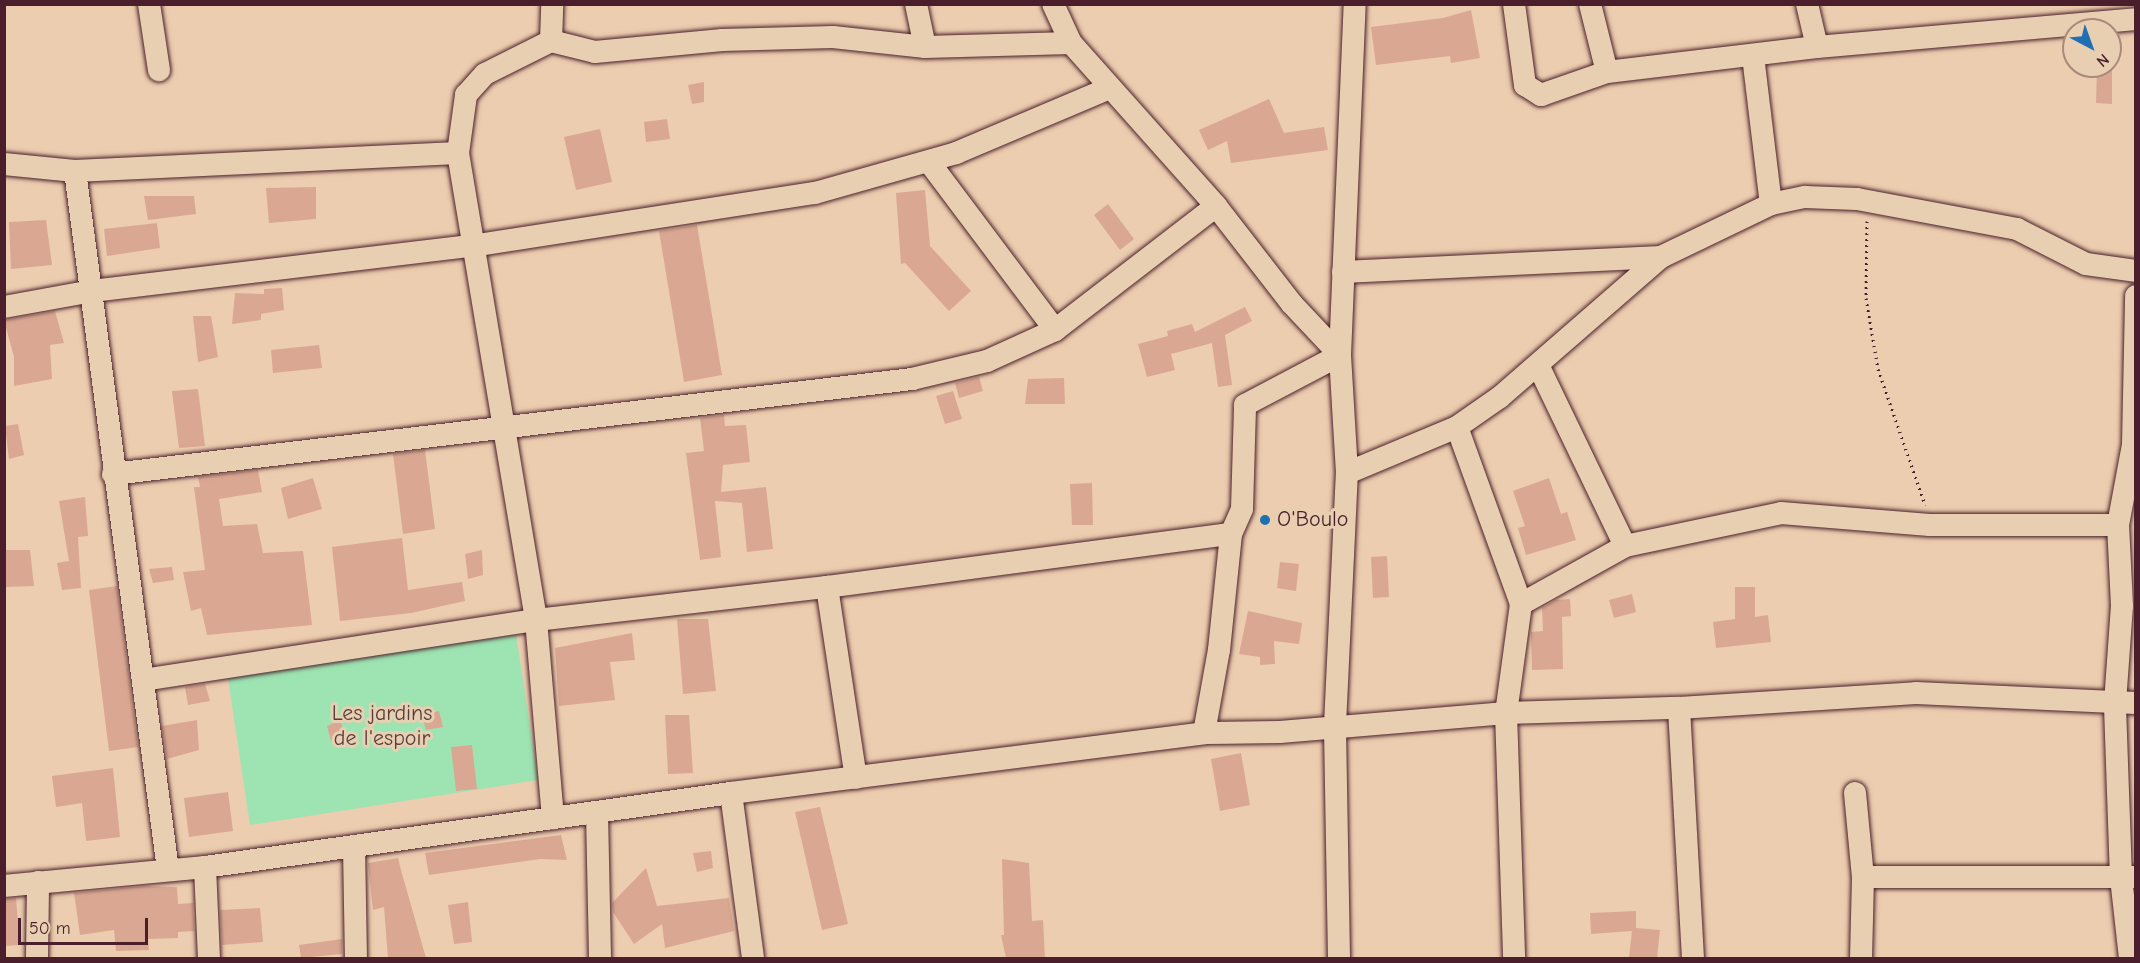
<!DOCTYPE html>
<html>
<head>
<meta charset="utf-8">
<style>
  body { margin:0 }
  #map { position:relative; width:2140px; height:963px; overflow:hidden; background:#eccdaf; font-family:"Comic Neue",sans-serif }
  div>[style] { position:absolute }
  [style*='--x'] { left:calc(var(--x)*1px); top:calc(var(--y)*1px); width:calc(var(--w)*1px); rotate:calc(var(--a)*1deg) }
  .green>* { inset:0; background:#9de4b2 }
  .building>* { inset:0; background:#daa892 }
  .path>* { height:3px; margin-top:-1.5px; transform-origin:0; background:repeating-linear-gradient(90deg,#4a1f2b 0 1.5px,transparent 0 6px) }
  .roads { filter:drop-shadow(0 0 2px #4a1f2b) drop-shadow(0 0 2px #4a1f2b) }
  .minor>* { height:22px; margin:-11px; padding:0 11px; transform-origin:11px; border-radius:11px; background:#e9cfb1 }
  .dots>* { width:16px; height:16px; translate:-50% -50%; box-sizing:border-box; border:3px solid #e9cfb1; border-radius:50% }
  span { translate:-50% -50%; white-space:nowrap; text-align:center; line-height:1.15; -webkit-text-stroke:6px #e9cfb1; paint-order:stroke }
  .poi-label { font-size:22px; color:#4a1f2b }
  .left { translate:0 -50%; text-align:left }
  .park-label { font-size:22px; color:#563d3f }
  .frame { position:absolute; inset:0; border:6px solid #4a1f2b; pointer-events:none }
  .north { position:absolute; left:2062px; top:18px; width:60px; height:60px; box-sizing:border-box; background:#e9cfb1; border:2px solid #a9897b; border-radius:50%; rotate:139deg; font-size:16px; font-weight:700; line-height:24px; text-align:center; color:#4a1f2b }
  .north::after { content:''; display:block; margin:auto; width:21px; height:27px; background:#1f6fb2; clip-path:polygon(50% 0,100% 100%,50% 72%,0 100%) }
  .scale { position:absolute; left:18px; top:918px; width:130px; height:27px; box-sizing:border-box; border:3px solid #4a1f2b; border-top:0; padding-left:8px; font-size:18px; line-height:21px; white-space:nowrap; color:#4a1f2b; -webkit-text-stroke:4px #e9cfb1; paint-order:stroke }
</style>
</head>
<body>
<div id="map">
  <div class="green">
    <i style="clip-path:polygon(515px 627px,538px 780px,250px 825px,227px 672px)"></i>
  </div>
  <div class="building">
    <i style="clip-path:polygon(1471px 10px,1480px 58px,1451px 63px,1450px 56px,1376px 65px,1371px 27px,1443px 18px)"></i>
    <i style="clip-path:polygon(2097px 66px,2112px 66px,2112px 104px,2096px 103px)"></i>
    <i style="clip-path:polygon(704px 82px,704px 102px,692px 104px,688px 85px)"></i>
    <i style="clip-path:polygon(1269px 99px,1284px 133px,1324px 127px,1328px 150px,1231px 163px,1227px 141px,1208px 150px,1199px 130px)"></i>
    <i style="clip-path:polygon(667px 119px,670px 139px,646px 142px,644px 122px)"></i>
    <i style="clip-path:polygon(600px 129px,612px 182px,576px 190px,564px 137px)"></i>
    <i style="clip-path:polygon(316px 187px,316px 219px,269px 223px,266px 188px)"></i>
    <i style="clip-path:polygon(925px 190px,930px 246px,971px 291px,949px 311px,905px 263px,901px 264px,896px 193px)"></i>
    <i style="clip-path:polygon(144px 196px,194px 196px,196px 214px,148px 220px)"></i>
    <i style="clip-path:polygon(1108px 204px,1134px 239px,1120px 250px,1094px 215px)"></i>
    <i style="clip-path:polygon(46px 220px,52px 265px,11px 269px,9px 222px)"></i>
    <i style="clip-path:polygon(157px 223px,160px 248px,107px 256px,104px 229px)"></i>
    <i style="clip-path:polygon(697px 225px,722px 375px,684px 382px,659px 231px)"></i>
    <i style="clip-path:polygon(282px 288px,284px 310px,261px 314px,261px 320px,232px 324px,235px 293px,264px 294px,264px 289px)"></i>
    <i style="clip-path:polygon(1245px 307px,1252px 321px,1225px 335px,1232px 385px,1218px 387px,1212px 343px,1171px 354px,1175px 370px,1147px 377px,1138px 344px,1168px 336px,1167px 331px,1192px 324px,1195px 332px)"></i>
    <i style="clip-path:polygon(55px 311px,64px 343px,50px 345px,52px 379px,14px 386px,14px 357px,4px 320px)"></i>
    <i style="clip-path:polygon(193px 316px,211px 316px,218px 357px,198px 362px)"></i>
    <i style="clip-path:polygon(319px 345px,322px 368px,273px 373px,271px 350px)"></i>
    <i style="clip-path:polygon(979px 377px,983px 391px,959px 398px,955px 383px)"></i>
    <i style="clip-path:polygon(1064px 378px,1065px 404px,1025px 404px,1028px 379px)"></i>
    <i style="clip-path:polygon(198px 389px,205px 446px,179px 448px,172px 391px)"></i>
    <i style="clip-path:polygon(953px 391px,962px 419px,945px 424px,936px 396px)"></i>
    <i style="clip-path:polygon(724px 415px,725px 426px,746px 425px,750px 462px,723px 465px,721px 492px,766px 487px,773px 549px,747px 552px,742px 503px,715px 501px,721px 557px,700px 560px,686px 453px,704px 451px,700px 418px)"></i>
    <i style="clip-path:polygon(18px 424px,24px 455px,9px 459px,5px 426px)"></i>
    <i style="clip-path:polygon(425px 450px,435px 529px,403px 534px,393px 454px)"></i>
    <i style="clip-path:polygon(258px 470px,262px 492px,219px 499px,223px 526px,257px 524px,263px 553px,303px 551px,312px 625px,207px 635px,201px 608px,191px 611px,183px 572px,205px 570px,194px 487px,200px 487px,198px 477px)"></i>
    <i style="clip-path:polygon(313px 478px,322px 509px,288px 519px,281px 488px)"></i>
    <i style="clip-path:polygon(1549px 478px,1561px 514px,1567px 512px,1576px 540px,1526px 555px,1518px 528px,1525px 526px,1513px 491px)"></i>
    <i style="clip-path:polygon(1092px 483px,1093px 525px,1072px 525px,1070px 484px)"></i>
    <i style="clip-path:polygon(85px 497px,88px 536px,78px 537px,81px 588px,62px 590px,57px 563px,69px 561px,59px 501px)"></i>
    <i style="clip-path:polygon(402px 538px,408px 590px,462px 582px,465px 601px,411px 613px,340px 621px,332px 547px)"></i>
    <i style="clip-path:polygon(4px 550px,30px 550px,34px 586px,4px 587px)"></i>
    <i style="clip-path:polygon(482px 550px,483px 575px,468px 579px,465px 554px)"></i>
    <i style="clip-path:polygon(1387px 556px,1389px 597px,1373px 598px,1371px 557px)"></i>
    <i style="clip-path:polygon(1280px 562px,1299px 564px,1296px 591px,1277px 588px)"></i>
    <i style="clip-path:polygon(172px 567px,174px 580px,153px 583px,149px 569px)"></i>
    <i style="clip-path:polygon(117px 586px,138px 747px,109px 751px,89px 590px)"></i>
    <i style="clip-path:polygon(1735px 587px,1755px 587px,1755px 617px,1768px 615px,1771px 642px,1716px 648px,1713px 622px,1735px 619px)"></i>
    <i style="clip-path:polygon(1632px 594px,1636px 612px,1614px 618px,1609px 600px)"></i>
    <i style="clip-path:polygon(1570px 599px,1571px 616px,1562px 617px,1563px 669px,1532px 670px,1531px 632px,1543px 631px,1542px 608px,1556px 600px)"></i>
    <i style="clip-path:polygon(1248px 611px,1302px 623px,1299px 644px,1274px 641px,1275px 664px,1260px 665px,1260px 657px,1239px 654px)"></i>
    <i style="clip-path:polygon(677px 619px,708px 619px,716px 691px,683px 694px)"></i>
    <i style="clip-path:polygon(632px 633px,635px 660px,610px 662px,615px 700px,559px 706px,555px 648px)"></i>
    <i style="clip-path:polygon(205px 684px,210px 701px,188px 705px,185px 687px)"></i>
    <i style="clip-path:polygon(439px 711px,443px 727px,426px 730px,422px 715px)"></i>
    <i style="clip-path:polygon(665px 715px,689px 715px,693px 773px,668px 774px)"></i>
    <i style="clip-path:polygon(197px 720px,199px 750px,167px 759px,162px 726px)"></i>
    <i style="clip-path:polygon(340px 720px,347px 740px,331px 741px,327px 726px)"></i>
    <i style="clip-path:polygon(472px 745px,477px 789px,456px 791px,451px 747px)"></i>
    <i style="clip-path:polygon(1241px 753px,1250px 805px,1220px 811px,1211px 759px)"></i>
    <i style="clip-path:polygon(113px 768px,120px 837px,86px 841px,82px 803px,56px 807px,52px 776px)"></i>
    <i style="clip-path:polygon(228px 792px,233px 831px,189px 837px,184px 798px)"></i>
    <i style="clip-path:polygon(820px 807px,848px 924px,822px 930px,795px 812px)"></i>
    <i style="clip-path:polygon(561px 835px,567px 860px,540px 859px,429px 875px,425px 853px)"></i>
    <i style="clip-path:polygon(711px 851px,713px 868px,697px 872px,693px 853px)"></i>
    <i style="clip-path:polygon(398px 858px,401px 870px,426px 958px,388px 958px,384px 907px,373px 910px,368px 863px)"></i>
    <i style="clip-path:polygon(1002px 859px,1029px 863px,1032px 921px,1043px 920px,1045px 958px,1006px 958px,1001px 935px,1004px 935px)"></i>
    <i style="clip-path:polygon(646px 868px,657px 906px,729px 898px,734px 931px,665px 948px,662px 924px,634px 944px,613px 912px,612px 903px)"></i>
    <i style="clip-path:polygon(145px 886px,177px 887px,178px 904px,193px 903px,194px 931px,178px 932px,178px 938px,148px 939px,149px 950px,116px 951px,114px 930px,80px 935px,74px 893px)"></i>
    <i style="clip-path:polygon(16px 898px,20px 945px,4px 946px,4px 899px)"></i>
    <i style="clip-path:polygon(468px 902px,472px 942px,454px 944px,448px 905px)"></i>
    <i style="clip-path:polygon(260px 908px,263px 942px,222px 945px,220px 910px)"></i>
    <i style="clip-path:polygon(1636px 911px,1636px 928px,1660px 930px,1657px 958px,1629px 958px,1632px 931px,1591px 934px,1590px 913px)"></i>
    <i style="clip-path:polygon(342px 939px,342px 954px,301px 958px,299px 945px)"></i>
  </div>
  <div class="path">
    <i style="--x:1867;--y:221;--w:77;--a:90.7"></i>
    <i style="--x:1866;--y:298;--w:72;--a:80.4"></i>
    <i style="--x:1878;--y:369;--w:144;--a:70.9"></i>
  </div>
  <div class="roads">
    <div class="minor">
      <i style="--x:149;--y:4;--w:67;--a:81.4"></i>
      <i style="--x:916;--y:4;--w:44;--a:78.2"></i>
      <i style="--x:1053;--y:4;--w:43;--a:65.2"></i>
      <i style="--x:1071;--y:43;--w:218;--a:48.3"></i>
      <i style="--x:1216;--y:206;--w:124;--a:52.2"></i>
      <i style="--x:1292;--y:304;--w:70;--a:46.7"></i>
      <i style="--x:1514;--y:4;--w:82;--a:82.3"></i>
      <i style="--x:1525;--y:85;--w:19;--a:32"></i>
      <i style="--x:1541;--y:95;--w:70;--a:-19.2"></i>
      <i style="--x:1607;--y:72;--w:211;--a:-6.8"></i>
      <i style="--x:1817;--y:47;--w:320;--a:-5"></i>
      <i style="--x:1590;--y:4;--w:70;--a:76"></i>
      <i style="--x:1807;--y:4;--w:44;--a:76.9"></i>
      <i style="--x:551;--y:41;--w:37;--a:-88"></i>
      <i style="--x:1753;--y:56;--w:149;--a:83.1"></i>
      <i style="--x:458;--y:153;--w:473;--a:80.5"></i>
      <i style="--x:536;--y:620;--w:199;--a:85.1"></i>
      <i style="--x:929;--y:162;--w:210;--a:53.1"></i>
      <i style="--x:4;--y:164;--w:71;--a:5.6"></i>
      <i style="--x:75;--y:171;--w:383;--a:-2.7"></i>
      <i style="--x:458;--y:153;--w:59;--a:-82.1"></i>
      <i style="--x:466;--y:95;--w:28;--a:-48"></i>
      <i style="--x:485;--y:74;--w:74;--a:-26.6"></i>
      <i style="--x:551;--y:41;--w:45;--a:14"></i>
      <i style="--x:595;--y:52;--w:128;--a:-5.4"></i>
      <i style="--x:722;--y:40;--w:111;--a:-1.5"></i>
      <i style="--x:833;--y:37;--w:93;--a:6.2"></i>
      <i style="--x:925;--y:47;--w:146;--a:-1.6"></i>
      <i style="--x:75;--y:171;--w:705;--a:82.42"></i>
      <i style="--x:1343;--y:272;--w:318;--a:-2.7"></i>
      <i style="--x:4;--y:307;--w:89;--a:-10.3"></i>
      <i style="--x:92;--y:291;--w:383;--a:-6.8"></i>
      <i style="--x:472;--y:246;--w:347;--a:-8.8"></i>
      <i style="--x:815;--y:193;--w:147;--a:-15.8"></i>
      <i style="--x:956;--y:153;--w:167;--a:-22.9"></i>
      <i style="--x:1538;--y:365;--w:201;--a:64.3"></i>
      <i style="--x:1457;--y:427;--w:188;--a:70.1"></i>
      <i style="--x:1521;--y:604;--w:110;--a:97.8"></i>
      <i style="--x:1506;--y:713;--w:245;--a:88.1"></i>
      <i style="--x:1347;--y:473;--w:119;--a:-22.7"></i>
      <i style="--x:1457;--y:427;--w:52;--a:-34.9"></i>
      <i style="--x:1500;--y:397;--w:213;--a:-41"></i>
      <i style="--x:1661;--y:257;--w:122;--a:-25.7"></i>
      <i style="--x:1771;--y:204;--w:35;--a:-12"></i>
      <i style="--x:1805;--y:197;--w:52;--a:2.2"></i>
      <i style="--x:1857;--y:199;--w:163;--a:10.6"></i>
      <i style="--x:2017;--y:229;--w:77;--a:26.9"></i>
      <i style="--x:2086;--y:264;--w:50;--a:8"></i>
      <i style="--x:113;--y:474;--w:805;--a:-6.78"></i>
      <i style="--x:912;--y:379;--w:77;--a:-13.5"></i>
      <i style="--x:987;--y:361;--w:75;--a:-24.5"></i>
      <i style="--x:1055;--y:330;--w:203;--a:-37.6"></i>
      <i style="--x:827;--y:587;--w:193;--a:81.4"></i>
      <i style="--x:1521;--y:604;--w:119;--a:-29.1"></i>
      <i style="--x:1625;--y:546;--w:159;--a:-11.9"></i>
      <i style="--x:1781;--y:513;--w:149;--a:4.6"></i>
      <i style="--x:1930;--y:525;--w:188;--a:0"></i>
      <i style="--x:143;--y:680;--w:398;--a:-8.7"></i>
      <i style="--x:536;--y:620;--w:293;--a:-6.5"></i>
      <i style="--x:827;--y:587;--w:407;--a:-7.5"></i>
      <i style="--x:1679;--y:708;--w:250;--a:86.8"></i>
      <i style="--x:1204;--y:733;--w:84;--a:-79.8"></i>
      <i style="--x:1219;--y:650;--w:117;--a:-84.1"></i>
      <i style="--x:1231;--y:534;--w:27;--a:-66"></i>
      <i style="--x:1242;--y:509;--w:104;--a:-88.3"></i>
      <i style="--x:1245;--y:405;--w:107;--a:-27.8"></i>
      <i style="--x:731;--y:793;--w:166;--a:82.4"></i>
      <i style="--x:1855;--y:793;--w:84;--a:84.6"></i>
      <i style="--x:1863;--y:877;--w:81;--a:91.4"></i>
      <i style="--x:597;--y:813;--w:145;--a:88.8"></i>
      <i style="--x:354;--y:846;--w:112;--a:89"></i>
      <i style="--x:205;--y:867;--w:91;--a:87.5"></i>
      <i style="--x:1863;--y:877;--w:271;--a:0"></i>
      <i style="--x:4;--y:886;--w:202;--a:-5.4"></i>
      <i style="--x:205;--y:867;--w:531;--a:-8.01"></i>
      <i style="--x:731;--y:793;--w:477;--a:-7.2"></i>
      <i style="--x:1204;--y:733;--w:76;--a:-0.8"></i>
      <i style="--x:1280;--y:732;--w:227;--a:-4.8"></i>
      <i style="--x:1506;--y:713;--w:173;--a:-1.7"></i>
      <i style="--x:1679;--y:708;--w:237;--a:-3.6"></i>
      <i style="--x:1916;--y:693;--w:220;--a:2.6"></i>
      <i style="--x:37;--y:958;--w:76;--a:-89.2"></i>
      <i style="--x:1339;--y:958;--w:233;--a:-91"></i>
      <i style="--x:1335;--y:725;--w:252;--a:-87.3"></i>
      <i style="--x:1347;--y:473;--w:118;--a:-93.4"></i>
      <i style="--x:1340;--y:355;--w:351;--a:-87.6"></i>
      <i style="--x:2130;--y:958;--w:81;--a:-96.4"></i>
      <i style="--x:2121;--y:878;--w:175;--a:-92"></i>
      <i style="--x:2115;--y:703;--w:97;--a:-85.9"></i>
      <i style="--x:2122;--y:606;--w:81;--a:-92.8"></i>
      <i style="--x:2118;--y:525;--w:81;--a:-79.4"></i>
      <i style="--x:2133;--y:445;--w:149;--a:-88.8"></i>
    </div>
  </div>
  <div class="dots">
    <i style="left:1265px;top:520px;background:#1f6fb2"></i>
  </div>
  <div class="poi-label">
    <span class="left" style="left:1277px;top:520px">O'Boulo</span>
  </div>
  <div class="park-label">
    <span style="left:382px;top:726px">Les jardins<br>de l'espoir</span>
  </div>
  <div class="frame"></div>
  <div class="north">N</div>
  <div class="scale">50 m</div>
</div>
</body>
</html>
